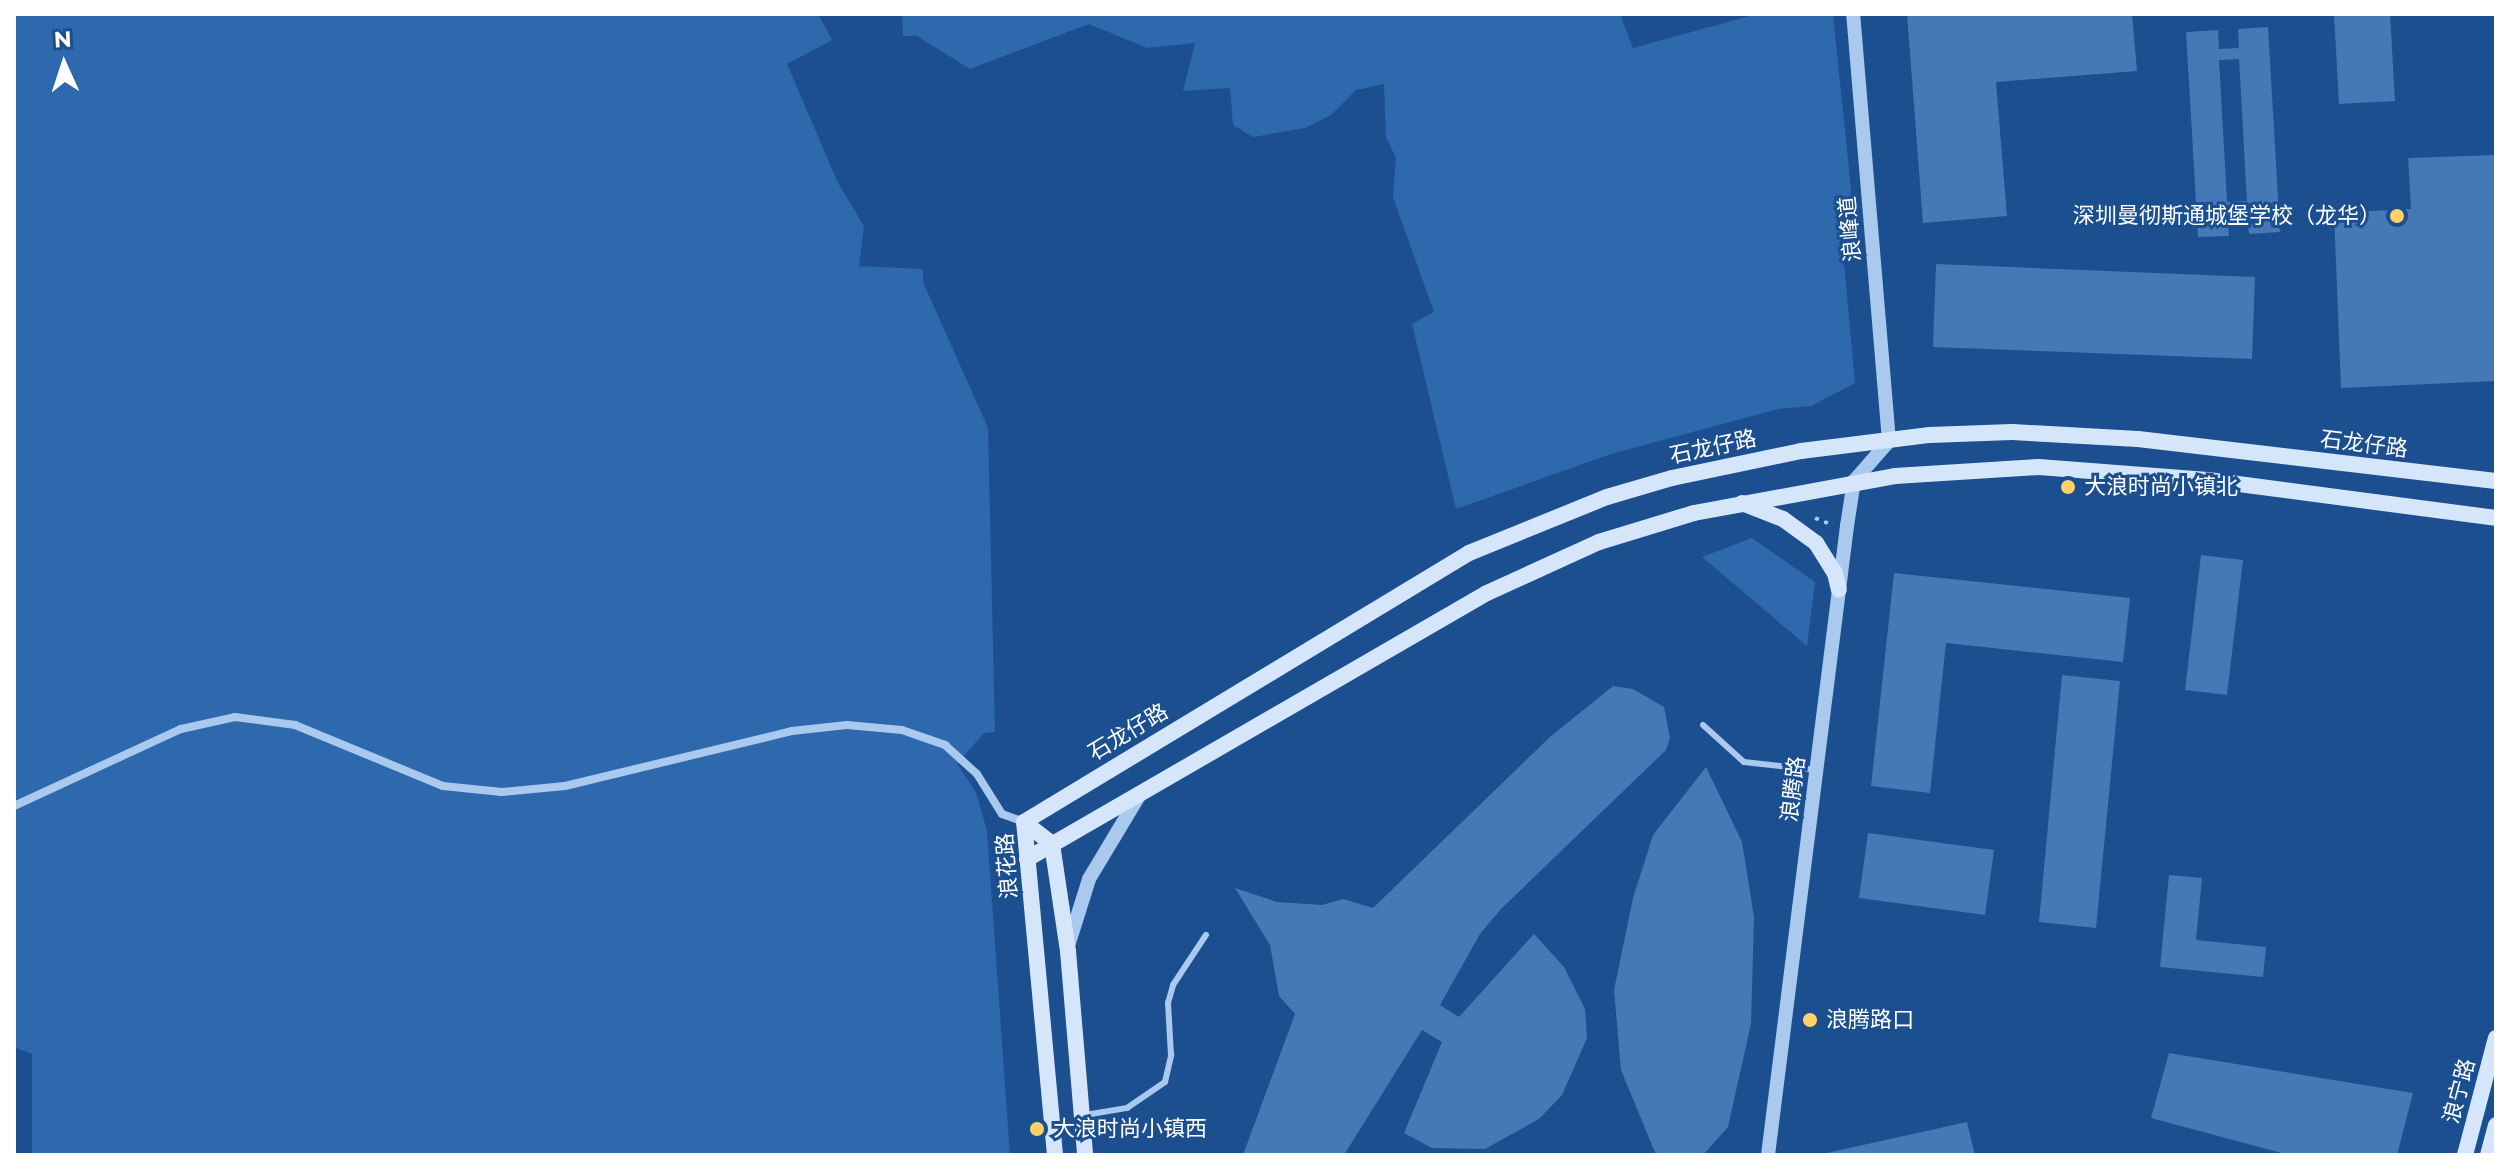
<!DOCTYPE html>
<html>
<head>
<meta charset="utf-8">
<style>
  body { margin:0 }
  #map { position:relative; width:2510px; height:1169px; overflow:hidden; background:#1b4f8f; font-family:Montserrat,"Noto Sans SC",sans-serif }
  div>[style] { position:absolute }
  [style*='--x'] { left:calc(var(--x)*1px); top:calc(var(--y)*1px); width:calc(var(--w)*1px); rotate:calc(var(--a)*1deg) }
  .green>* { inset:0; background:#2e69ad }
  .building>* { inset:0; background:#4478b7 }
  .path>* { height:4px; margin-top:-2px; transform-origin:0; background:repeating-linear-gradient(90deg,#a9c9ee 0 4px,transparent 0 10px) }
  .service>* { height:6px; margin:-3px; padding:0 3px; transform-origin:3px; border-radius:3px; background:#a9c9ee }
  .minor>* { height:8px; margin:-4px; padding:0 4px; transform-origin:4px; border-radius:4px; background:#a9c9ee }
  .tertiary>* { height:14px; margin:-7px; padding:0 7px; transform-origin:7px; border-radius:7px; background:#a9c9ee }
  .secondary>* { height:16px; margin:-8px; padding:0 8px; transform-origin:8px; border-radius:8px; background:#d6e6fa }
  .dots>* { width:22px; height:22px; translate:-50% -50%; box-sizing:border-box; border:4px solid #1b4f8f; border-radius:50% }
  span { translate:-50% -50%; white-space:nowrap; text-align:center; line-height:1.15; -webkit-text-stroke:6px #1b4f8f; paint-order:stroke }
  .poi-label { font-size:22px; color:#fff }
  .right { translate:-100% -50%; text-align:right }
  .left { translate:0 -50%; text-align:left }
  .street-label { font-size:22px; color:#fff }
  .frame { position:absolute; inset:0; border:16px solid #fff; pointer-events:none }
  .north { position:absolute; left:24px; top:24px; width:80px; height:80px; -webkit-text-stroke:6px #1b4f8f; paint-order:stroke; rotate:357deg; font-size:22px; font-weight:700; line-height:32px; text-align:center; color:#fff }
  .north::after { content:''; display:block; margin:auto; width:28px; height:36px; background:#fff; clip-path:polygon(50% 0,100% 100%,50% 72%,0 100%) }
</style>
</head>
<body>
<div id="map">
  <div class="green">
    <i style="clip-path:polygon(14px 14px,818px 14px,832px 40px,787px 64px,838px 183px,864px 226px,859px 266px,923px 269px,923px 282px,988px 428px,995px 732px,984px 733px,957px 764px,976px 792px,987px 831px,1010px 1155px,32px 1155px,32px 1054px,14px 1047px)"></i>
    <i style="clip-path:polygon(902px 14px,1620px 14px,1633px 48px,1757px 14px,1833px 14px,1853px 208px,1840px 218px,1855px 383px,1811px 406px,1778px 409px,1611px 454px,1456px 509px,1412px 324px,1434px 312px,1393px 197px,1396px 158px,1386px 137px,1384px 84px,1356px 90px,1331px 115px,1305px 128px,1253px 137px,1233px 125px,1230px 88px,1183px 91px,1195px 43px,1147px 48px,1089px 24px,970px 69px,917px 36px,903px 36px)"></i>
    <i style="clip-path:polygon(1752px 538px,1815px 582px,1807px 646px,1702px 557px)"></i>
  </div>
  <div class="building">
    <i style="clip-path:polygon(1907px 14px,2132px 14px,2137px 71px,1996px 82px,2007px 216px,1923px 223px)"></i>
    <i style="clip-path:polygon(2334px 14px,2390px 14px,2395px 101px,2339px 104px)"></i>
    <i style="clip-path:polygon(evenodd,2268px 27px,2280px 232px,2249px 234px,2247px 212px,2227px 213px,2229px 236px,2198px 237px,2186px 32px,2218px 30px,2219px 49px,2239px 48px,2238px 29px,2268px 27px,2239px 59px,2247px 201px,2227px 202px,2219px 60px,2239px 59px)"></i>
    <i style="clip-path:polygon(2496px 155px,2496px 381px,2341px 388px,2334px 213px,2411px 209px,2408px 158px)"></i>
    <i style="clip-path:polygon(1936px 264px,2255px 277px,2252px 359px,1933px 347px)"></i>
    <i style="clip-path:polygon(2201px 555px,2243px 560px,2227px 695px,2185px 690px)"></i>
    <i style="clip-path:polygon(1894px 573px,2130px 598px,2123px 662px,1946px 643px,1930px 793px,1871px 786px)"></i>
    <i style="clip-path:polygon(2062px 675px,2120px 681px,2096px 928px,2039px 922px)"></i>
    <i style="clip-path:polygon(1613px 686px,1633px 689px,1664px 707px,1670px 738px,1666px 750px,1501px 909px,1480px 934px,1440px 1005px,1459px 1017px,1534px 934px,1564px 967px,1585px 1009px,1587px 1038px,1562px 1095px,1539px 1119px,1485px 1149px,1432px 1148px,1404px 1133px,1442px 1042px,1422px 1030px,1344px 1155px,1243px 1155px,1295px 1014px,1279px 996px,1270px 945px,1235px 888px,1277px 902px,1322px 905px,1343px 899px,1373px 908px,1550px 737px)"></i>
    <i style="clip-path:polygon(1706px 767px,1742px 842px,1754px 917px,1751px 1024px,1728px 1127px,1703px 1155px,1656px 1155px,1621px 1070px,1614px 990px,1633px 898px,1653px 835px)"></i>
    <i style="clip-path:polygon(1868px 833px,1994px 850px,1985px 915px,1859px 898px)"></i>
    <i style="clip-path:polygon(2169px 875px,2202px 878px,2196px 940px,2266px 947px,2263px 977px,2160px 967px)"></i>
    <i style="clip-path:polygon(2169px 1053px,2413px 1093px,2397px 1155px,2289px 1155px,2151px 1118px)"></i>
    <i style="clip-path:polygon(1967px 1122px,1975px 1155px,1822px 1155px,1822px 1154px)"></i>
  </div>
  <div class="path">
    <i style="--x:1815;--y:518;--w:16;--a:22"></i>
  </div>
  <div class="service">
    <i style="--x:1703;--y:725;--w:55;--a:42.1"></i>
    <i style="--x:1744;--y:762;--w:73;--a:6.3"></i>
    <i style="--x:1085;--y:1115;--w:43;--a:-9.5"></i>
    <i style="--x:1127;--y:1108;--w:46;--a:-34.4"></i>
    <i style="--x:1165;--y:1082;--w:28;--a:-77"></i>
    <i style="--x:1171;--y:1055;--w:52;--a:-93.3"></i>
    <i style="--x:1168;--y:1003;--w:19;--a:-74"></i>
    <i style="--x:1173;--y:985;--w:60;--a:-56.6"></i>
  </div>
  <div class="minor">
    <i style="--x:14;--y:806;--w:184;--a:-24.8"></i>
    <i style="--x:181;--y:729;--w:55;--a:-12.5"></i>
    <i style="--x:235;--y:717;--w:61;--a:7.6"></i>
    <i style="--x:295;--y:725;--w:160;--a:22.4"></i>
    <i style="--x:443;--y:786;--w:59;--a:5.8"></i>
    <i style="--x:502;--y:792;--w:63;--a:-5.4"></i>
    <i style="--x:565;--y:786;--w:234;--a:-13.6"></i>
    <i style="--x:792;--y:731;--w:55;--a:-6.2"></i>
    <i style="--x:847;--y:725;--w:55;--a:5.2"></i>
    <i style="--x:902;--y:730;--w:46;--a:19.2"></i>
    <i style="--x:945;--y:745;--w:43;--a:42.2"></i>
    <i style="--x:977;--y:774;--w:47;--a:58"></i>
    <i style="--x:1002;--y:814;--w:23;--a:20"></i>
  </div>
  <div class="tertiary">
    <i style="--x:1069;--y:943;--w:67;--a:-72.6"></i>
    <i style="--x:1089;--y:879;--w:99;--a:-59"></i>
    <i style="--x:1768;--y:1155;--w:634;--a:-82.84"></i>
    <i style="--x:1847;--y:526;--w:46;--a:-81.2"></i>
    <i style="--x:1854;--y:481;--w:53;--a:-48.8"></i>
    <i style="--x:1889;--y:441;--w:429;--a:-94.8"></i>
  </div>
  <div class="secondary">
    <i style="--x:1742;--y:503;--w:44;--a:21.3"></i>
    <i style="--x:1783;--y:519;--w:41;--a:36"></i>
    <i style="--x:1816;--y:543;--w:36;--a:58"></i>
    <i style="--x:1835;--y:573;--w:17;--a:77"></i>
    <i style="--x:1024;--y:822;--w:520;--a:-31.15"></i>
    <i style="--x:1469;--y:553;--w:149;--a:-22.1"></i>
    <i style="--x:1607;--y:497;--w:68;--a:-16.3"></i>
    <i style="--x:1672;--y:478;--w:132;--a:-11.8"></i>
    <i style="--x:1801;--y:451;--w:130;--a:-7.1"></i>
    <i style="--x:1930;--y:435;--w:82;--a:-2.1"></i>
    <i style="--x:2012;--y:432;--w:126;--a:3.2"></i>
    <i style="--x:2138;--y:439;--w:360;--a:6.7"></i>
    <i style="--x:1027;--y:859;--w:531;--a:-30.04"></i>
    <i style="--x:1487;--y:593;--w:123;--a:-24.5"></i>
    <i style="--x:1599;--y:542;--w:99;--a:-17"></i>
    <i style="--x:1694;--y:513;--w:204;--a:-10.4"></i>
    <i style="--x:1895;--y:476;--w:144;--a:-3.6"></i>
    <i style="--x:2039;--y:467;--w:169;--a:4.4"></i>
    <i style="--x:2208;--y:480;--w:290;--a:7.5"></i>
    <i style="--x:1055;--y:1155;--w:334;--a:-95.3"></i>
    <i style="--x:1024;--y:822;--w:36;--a:38"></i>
    <i style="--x:1052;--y:844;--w:108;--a:81.5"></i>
    <i style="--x:1068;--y:951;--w:205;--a:85.2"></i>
    <i style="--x:2465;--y:1155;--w:121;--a:-75.2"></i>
    <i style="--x:2488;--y:1155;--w:31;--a:-75"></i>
  </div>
  <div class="dots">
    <i style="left:2397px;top:216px;background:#ffd166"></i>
    <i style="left:2068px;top:487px;background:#ffd166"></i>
    <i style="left:1810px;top:1020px;background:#ffd166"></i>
    <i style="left:1037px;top:1129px;background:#ffd166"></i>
  </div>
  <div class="poi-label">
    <span class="right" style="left:2381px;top:216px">深圳曼彻斯通城堡学校（龙华）</span>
    <span class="left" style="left:2084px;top:487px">大浪时尚小镇北</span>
    <span class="left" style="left:1826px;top:1020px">浪腾路口</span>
    <span class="left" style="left:1053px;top:1129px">大浪时尚小镇西</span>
  </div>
  <div class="street-label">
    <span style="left:1850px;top:229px;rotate:-95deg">浪峰道</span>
    <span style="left:2364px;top:444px;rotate:7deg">石龙仔路</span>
    <span style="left:1713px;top:447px;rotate:-12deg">石龙仔路</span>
    <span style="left:1128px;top:732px;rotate:-31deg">石龙仔路</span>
    <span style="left:1793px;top:789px;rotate:-83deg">浪腾路</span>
    <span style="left:1007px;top:866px;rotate:-94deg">浪花路</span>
    <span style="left:2459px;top:1091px;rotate:-75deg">浪宁路</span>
  </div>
  <div class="frame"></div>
  <div class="north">N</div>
</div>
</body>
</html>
